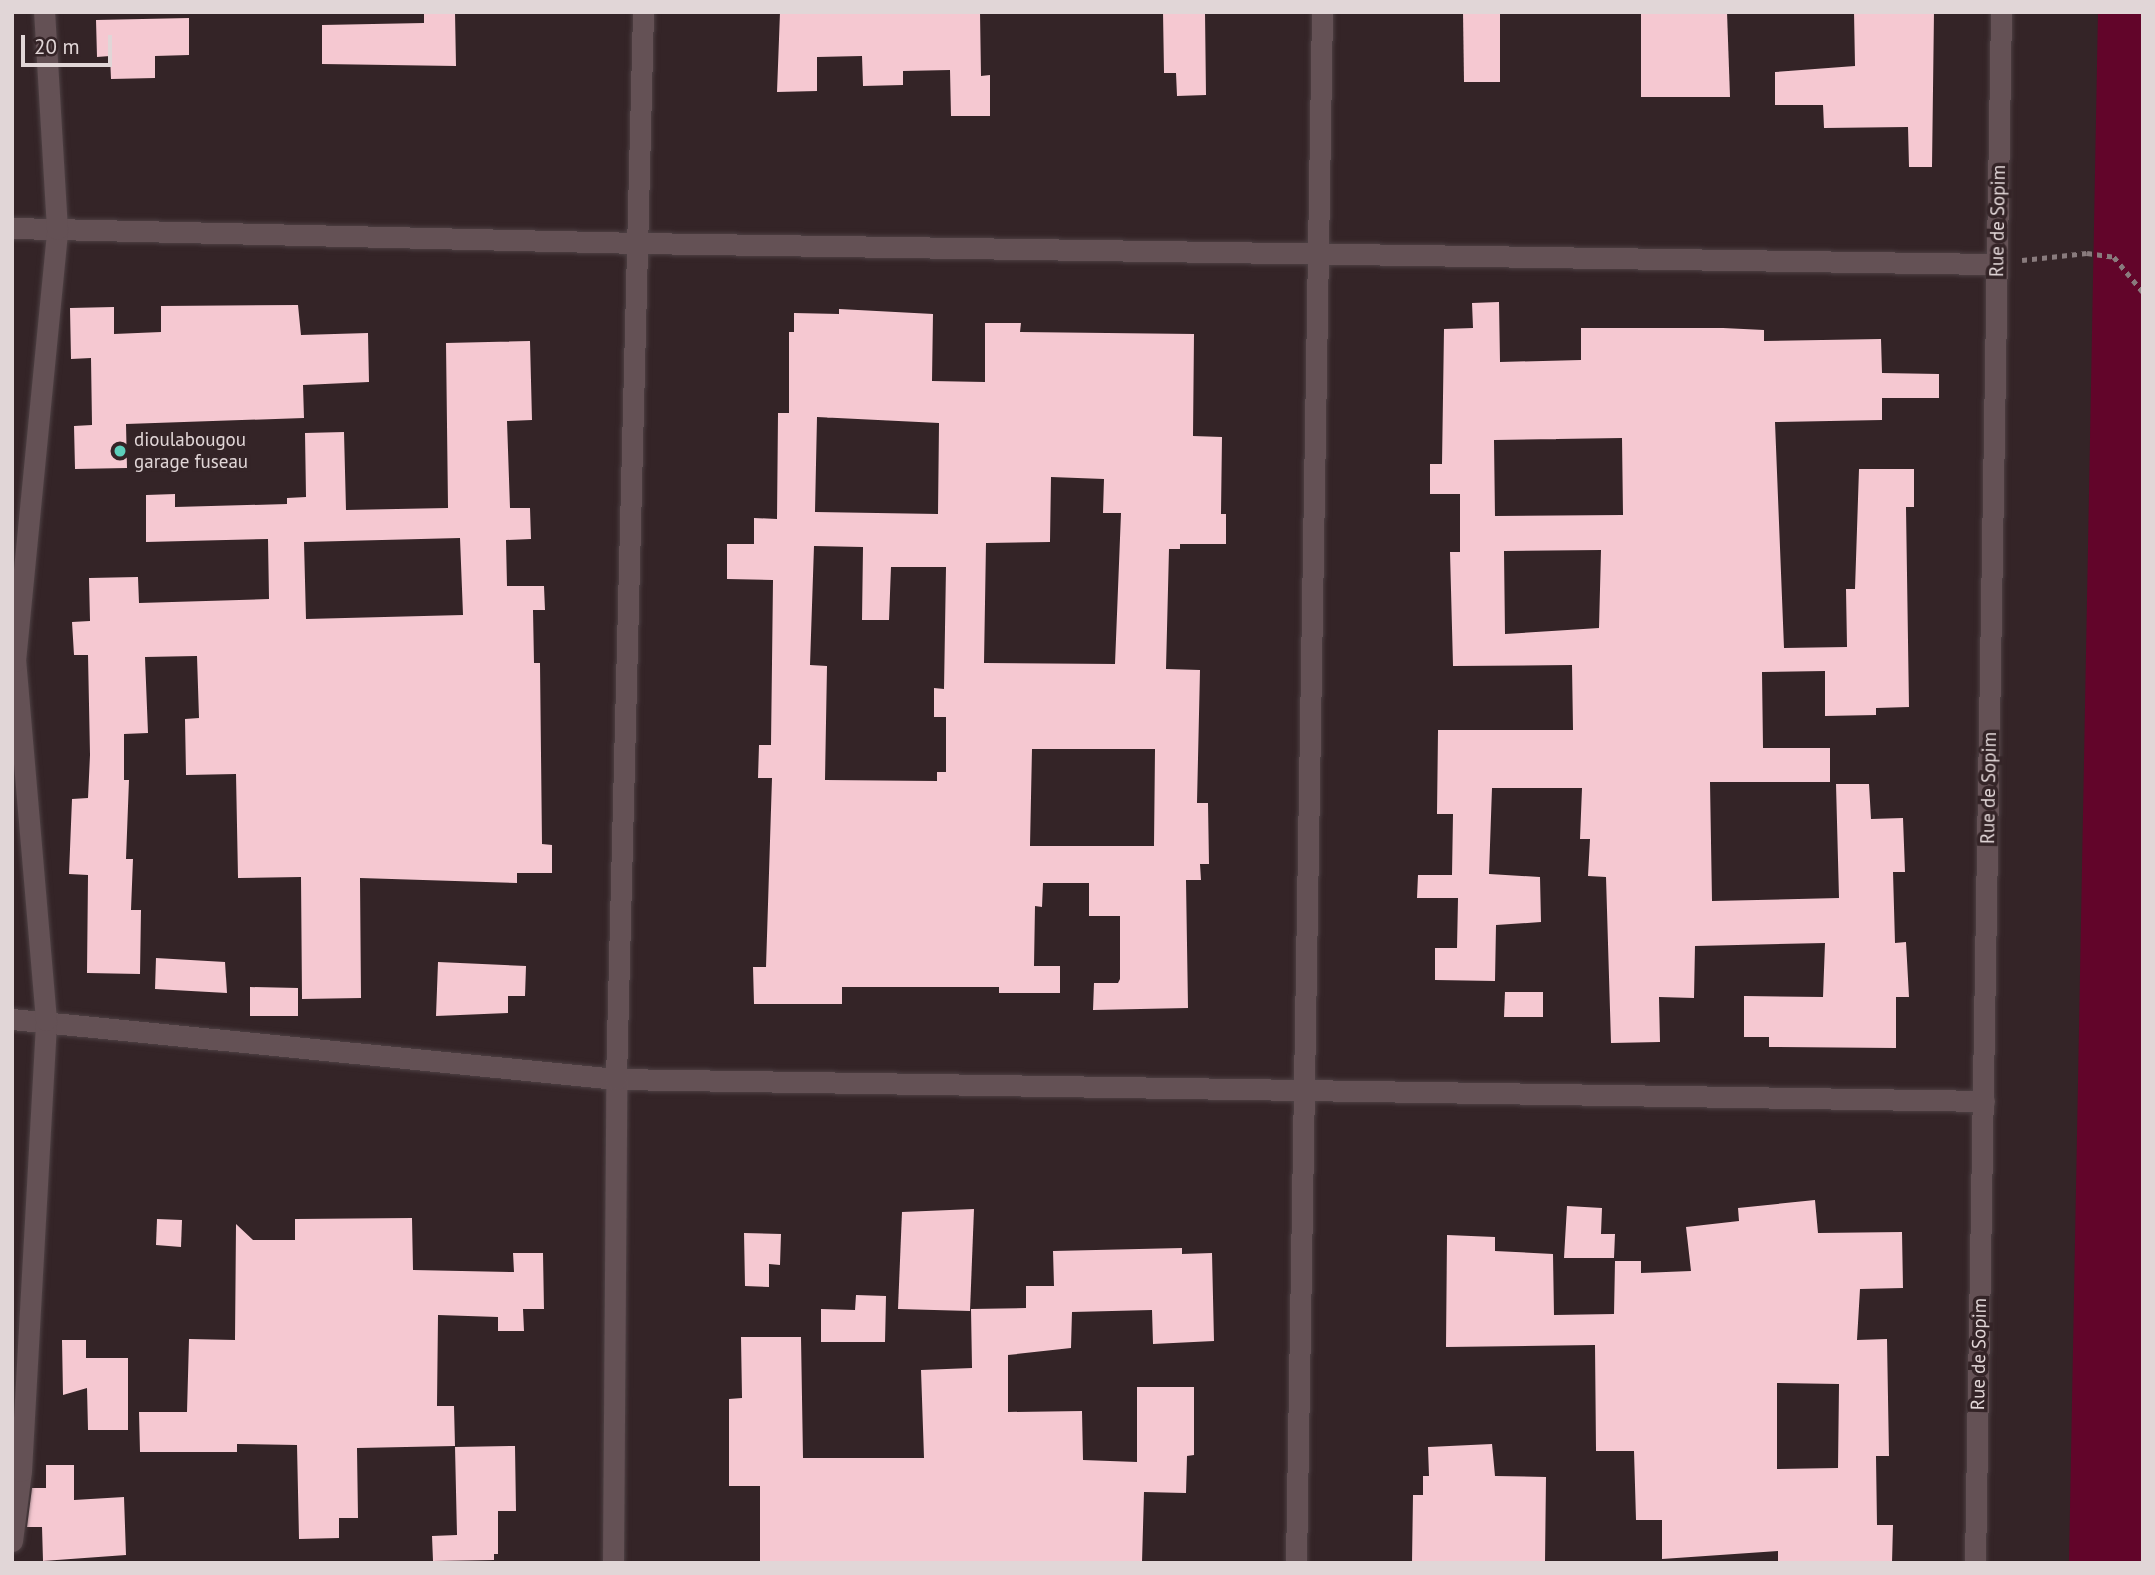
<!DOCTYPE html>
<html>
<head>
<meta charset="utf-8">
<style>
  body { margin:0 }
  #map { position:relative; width:2155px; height:1575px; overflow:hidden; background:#342427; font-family:"PT Sans",sans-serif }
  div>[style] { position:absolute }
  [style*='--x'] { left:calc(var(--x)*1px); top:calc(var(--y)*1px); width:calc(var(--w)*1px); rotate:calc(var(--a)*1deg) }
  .green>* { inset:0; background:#62052a }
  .building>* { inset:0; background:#f5c8d1 }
  .path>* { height:4.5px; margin-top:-2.25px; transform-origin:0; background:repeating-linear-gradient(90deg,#897b7d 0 5px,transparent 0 10px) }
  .roads { filter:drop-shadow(0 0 2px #4e4144) drop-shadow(0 0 2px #4e4144) }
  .minor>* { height:21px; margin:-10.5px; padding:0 10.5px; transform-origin:10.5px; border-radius:10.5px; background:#645155 }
  .dots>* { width:19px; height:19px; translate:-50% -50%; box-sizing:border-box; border:4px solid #342427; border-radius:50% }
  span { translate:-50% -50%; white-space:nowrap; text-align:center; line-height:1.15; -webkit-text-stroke:7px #342427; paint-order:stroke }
  .street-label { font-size:19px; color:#e1d6d7 }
  .poi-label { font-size:19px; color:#e1d6d7 }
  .left { translate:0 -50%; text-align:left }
  .frame { position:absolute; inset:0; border:14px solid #e1d6d7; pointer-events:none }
  .scale { position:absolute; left:21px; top:35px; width:91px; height:32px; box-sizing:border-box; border:4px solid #e1d6d7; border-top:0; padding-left:9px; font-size:21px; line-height:24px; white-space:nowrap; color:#e1d6d7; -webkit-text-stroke:5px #342427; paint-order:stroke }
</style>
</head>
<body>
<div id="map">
  <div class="green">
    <i style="clip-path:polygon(2098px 12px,2143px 12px,2143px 1563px,2069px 1563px)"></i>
  </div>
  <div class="building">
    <i style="clip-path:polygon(424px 12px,455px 12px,456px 66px,322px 64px,322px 25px,424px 23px)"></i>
    <i style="clip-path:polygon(780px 12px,980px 12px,981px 76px,990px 75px,990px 116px,951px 116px,950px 70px,903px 71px,903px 85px,863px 86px,862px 56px,817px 57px,817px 91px,777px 92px)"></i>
    <i style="clip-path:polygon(1163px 12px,1205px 12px,1206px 95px,1177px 96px,1176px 73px,1164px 73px)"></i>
    <i style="clip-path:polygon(1463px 12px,1500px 12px,1500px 82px,1464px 82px)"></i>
    <i style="clip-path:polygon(1727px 12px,1730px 97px,1641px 97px,1641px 13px)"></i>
    <i style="clip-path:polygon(1854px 12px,1934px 12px,1932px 167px,1909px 167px,1908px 127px,1824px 128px,1823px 105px,1775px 105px,1775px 72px,1855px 66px)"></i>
    <i style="clip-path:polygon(189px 18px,189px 55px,155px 56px,155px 78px,111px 79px,110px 56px,97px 57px,96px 20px)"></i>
    <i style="clip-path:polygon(evenodd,1499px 302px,1500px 362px,1581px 360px,1581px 328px,1723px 328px,1764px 330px,1764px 341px,1881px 339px,1882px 373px,1939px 374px,1939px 398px,1882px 398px,1882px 420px,1775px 422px,1784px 648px,1847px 647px,1846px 589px,1855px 589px,1859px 469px,1914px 469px,1914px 507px,1906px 507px,1909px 707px,1876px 708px,1876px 715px,1825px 716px,1825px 671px,1762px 672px,1763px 748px,1830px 748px,1830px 782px,1710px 782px,1712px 901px,1839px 898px,1836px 784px,1869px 784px,1871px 819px,1903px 818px,1905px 872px,1893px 872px,1895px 943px,1906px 942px,1909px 997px,1896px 997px,1896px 1048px,1769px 1047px,1769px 1037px,1744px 1037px,1744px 996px,1823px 997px,1825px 943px,1695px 946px,1694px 998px,1659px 997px,1660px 1042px,1611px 1043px,1606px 877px,1588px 876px,1590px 839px,1580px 839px,1582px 788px,1492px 788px,1489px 874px,1540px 877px,1541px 922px,1496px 925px,1495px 981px,1435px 980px,1435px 948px,1457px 948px,1458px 898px,1417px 898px,1418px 875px,1452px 875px,1453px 814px,1437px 814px,1438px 730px,1573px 730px,1572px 665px,1453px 666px,1450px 552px,1460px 552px,1460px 494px,1430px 494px,1430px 464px,1442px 464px,1444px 329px,1473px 328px,1472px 303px,1499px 302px,1622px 438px,1623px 515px,1495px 516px,1494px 440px,1622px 438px,1499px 302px,1601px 550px,1599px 628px,1505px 634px,1504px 551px,1601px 550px)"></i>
    <i style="clip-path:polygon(298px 305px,301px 335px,368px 333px,369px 382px,303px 385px,304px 418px,126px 424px,127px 468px,75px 469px,74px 426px,92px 425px,91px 358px,71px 359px,70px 308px,114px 307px,114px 334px,161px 332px,161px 306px)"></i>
    <i style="clip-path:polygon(evenodd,839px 309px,933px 314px,932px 381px,985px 382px,985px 323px,1021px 323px,1020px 332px,1194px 334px,1193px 436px,1222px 437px,1221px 514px,1226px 514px,1226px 544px,1180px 544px,1180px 549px,1169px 549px,1166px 669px,1200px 670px,1197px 803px,1208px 803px,1209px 864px,1200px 864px,1201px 880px,1186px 880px,1188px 1008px,1093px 1010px,1094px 983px,1118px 983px,1120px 979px,1120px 916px,1089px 916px,1089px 883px,1043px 883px,1042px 907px,1035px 906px,1034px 966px,1060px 966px,1060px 993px,999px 993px,999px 987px,842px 987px,842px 1004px,754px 1004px,753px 967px,766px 967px,772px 778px,758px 778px,759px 745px,771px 745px,773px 580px,727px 579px,727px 544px,754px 544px,754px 518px,777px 519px,778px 413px,789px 413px,789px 332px,794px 332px,794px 313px,839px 314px,839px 309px,817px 417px,939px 423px,938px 514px,815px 512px,817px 417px,839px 309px,1051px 477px,1104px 479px,1103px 513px,1121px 513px,1115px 664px,984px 663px,986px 543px,1050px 542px,1051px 477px,839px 309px,814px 546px,863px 547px,862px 620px,889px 620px,891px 567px,946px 567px,944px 689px,934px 688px,934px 717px,946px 717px,946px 772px,937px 772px,937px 781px,825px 780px,827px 666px,810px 665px,814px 546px,839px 309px,1032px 749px,1155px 749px,1154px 846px,1030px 846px,1032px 749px)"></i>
    <i style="clip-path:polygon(evenodd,530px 341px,532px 420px,507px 421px,510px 508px,530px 508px,531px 539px,506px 540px,507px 586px,544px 586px,545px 610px,533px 610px,534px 663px,540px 663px,542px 844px,552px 845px,552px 873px,517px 873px,517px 883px,360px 878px,361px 998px,302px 999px,301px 877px,238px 878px,236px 774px,186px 775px,185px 719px,199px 718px,197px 656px,145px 657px,148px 733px,124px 734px,124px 780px,129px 780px,126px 859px,133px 859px,131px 910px,141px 910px,140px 974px,87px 973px,88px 875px,69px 874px,72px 799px,88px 798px,90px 755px,88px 655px,74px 655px,72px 622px,90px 621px,89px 578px,138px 577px,139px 603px,269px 599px,268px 539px,146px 542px,146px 495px,175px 494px,175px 507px,287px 504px,287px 498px,306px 497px,305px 433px,344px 432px,346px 510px,448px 508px,446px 343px,530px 341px,460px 538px,463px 615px,306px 619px,304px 542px,460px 538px)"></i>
    <i style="clip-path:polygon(156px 958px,225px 962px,227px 993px,155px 989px)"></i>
    <i style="clip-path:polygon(438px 962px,526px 966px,525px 996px,508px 996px,508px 1013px,436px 1016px)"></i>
    <i style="clip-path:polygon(250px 987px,298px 988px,298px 1016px,250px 1016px)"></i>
    <i style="clip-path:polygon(1505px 992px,1543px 992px,1543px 1017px,1504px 1017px)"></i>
    <i style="clip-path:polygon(evenodd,1815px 1200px,1818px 1233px,1902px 1232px,1903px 1288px,1860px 1289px,1857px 1340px,1887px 1339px,1889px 1456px,1876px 1456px,1877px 1525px,1893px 1525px,1892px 1563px,1778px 1563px,1778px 1551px,1662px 1559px,1662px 1520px,1636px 1520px,1634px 1451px,1596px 1451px,1595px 1345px,1446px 1347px,1447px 1235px,1495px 1237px,1495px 1251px,1553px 1254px,1554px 1315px,1614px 1314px,1615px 1261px,1641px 1261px,1641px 1273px,1691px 1271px,1686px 1227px,1739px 1221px,1738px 1208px,1815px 1200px,1777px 1383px,1839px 1384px,1838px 1468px,1777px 1469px,1777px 1383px)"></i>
    <i style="clip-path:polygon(1567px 1206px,1602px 1208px,1601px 1234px,1615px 1234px,1614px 1258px,1564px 1258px)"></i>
    <i style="clip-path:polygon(974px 1209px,970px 1311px,898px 1309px,902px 1212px)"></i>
    <i style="clip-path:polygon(412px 1218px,413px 1270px,514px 1272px,513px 1253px,543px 1253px,544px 1309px,523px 1309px,524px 1331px,498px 1331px,498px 1317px,438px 1315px,437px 1406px,454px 1406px,455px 1446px,357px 1448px,358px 1518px,339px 1518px,339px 1538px,299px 1539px,297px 1445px,237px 1444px,237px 1452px,140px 1452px,139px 1412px,187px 1412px,189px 1339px,235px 1340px,236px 1224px,253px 1240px,295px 1240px,295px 1219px)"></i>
    <i style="clip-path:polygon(157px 1219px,182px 1220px,181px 1247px,156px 1245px)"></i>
    <i style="clip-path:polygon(744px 1233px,781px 1234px,780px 1265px,769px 1264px,769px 1287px,745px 1286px)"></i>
    <i style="clip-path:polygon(1182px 1248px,1182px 1254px,1212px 1253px,1214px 1341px,1153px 1344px,1152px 1310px,1072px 1312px,1071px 1348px,1008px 1355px,1008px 1412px,1082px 1411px,1083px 1460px,1137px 1462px,1137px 1387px,1194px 1387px,1194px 1455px,1187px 1456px,1186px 1493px,1144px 1492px,1142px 1563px,760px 1563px,760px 1486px,729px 1486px,729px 1399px,742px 1398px,741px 1337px,801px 1337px,803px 1458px,924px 1458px,921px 1370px,972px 1368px,971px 1309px,1026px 1308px,1026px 1286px,1054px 1286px,1053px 1251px)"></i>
    <i style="clip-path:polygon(856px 1295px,886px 1296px,885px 1342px,821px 1342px,821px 1309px,855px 1310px)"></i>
    <i style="clip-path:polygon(62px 1340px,86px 1340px,86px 1358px,128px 1358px,128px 1430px,88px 1430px,87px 1388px,63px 1395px)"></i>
    <i style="clip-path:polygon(1492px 1444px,1495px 1476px,1546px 1477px,1545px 1563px,1412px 1563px,1413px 1495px,1423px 1495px,1423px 1476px,1429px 1476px,1428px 1447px)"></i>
    <i style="clip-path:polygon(515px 1446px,516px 1511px,498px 1511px,498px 1554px,494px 1554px,494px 1560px,433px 1561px,432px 1536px,457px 1535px,455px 1447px)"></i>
    <i style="clip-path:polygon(46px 1465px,74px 1465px,74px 1500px,124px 1497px,126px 1555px,43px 1561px,42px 1527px,27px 1527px,32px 1488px,46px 1488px)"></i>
  </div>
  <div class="path">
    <i style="--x:2022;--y:260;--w:65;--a:-6.1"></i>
    <i style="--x:2087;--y:253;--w:27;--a:8"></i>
    <i style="--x:2114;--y:257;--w:45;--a:50.4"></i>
  </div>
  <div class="roads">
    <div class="minor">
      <i style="--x:12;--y:228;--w:627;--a:1.37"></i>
      <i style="--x:639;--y:243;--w:1358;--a:0.89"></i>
      <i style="--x:12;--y:1019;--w:607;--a:5.67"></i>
      <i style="--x:616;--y:1079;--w:1368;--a:0.92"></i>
      <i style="--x:12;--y:1541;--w:71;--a:-82.7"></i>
      <i style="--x:21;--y:1471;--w:452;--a:-86.8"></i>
      <i style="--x:46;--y:1020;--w:360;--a:-94.9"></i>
      <i style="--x:15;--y:661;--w:434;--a:-84.4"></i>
      <i style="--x:57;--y:229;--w:217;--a:-93.4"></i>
      <i style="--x:613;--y:1563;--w:484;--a:-89.6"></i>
      <i style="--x:616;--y:1079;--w:1067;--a:-88.55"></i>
      <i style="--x:1296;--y:1563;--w:1551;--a:-89.04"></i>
      <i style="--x:1975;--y:1563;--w:1551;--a:-89.04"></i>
    </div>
  </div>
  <div class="dots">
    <i style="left:120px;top:451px;background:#5cceba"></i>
  </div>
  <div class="street-label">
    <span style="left:1998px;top:221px;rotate:-89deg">Rue de Sopim</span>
    <span style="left:1989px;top:788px;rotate:-89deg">Rue de Sopim</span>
    <span style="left:1979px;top:1354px;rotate:-89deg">Rue de Sopim</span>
  </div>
  <div class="poi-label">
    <span class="left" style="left:134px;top:451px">dioulabougou<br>garage fuseau</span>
  </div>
  <div class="frame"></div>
  <div class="scale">20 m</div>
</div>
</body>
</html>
